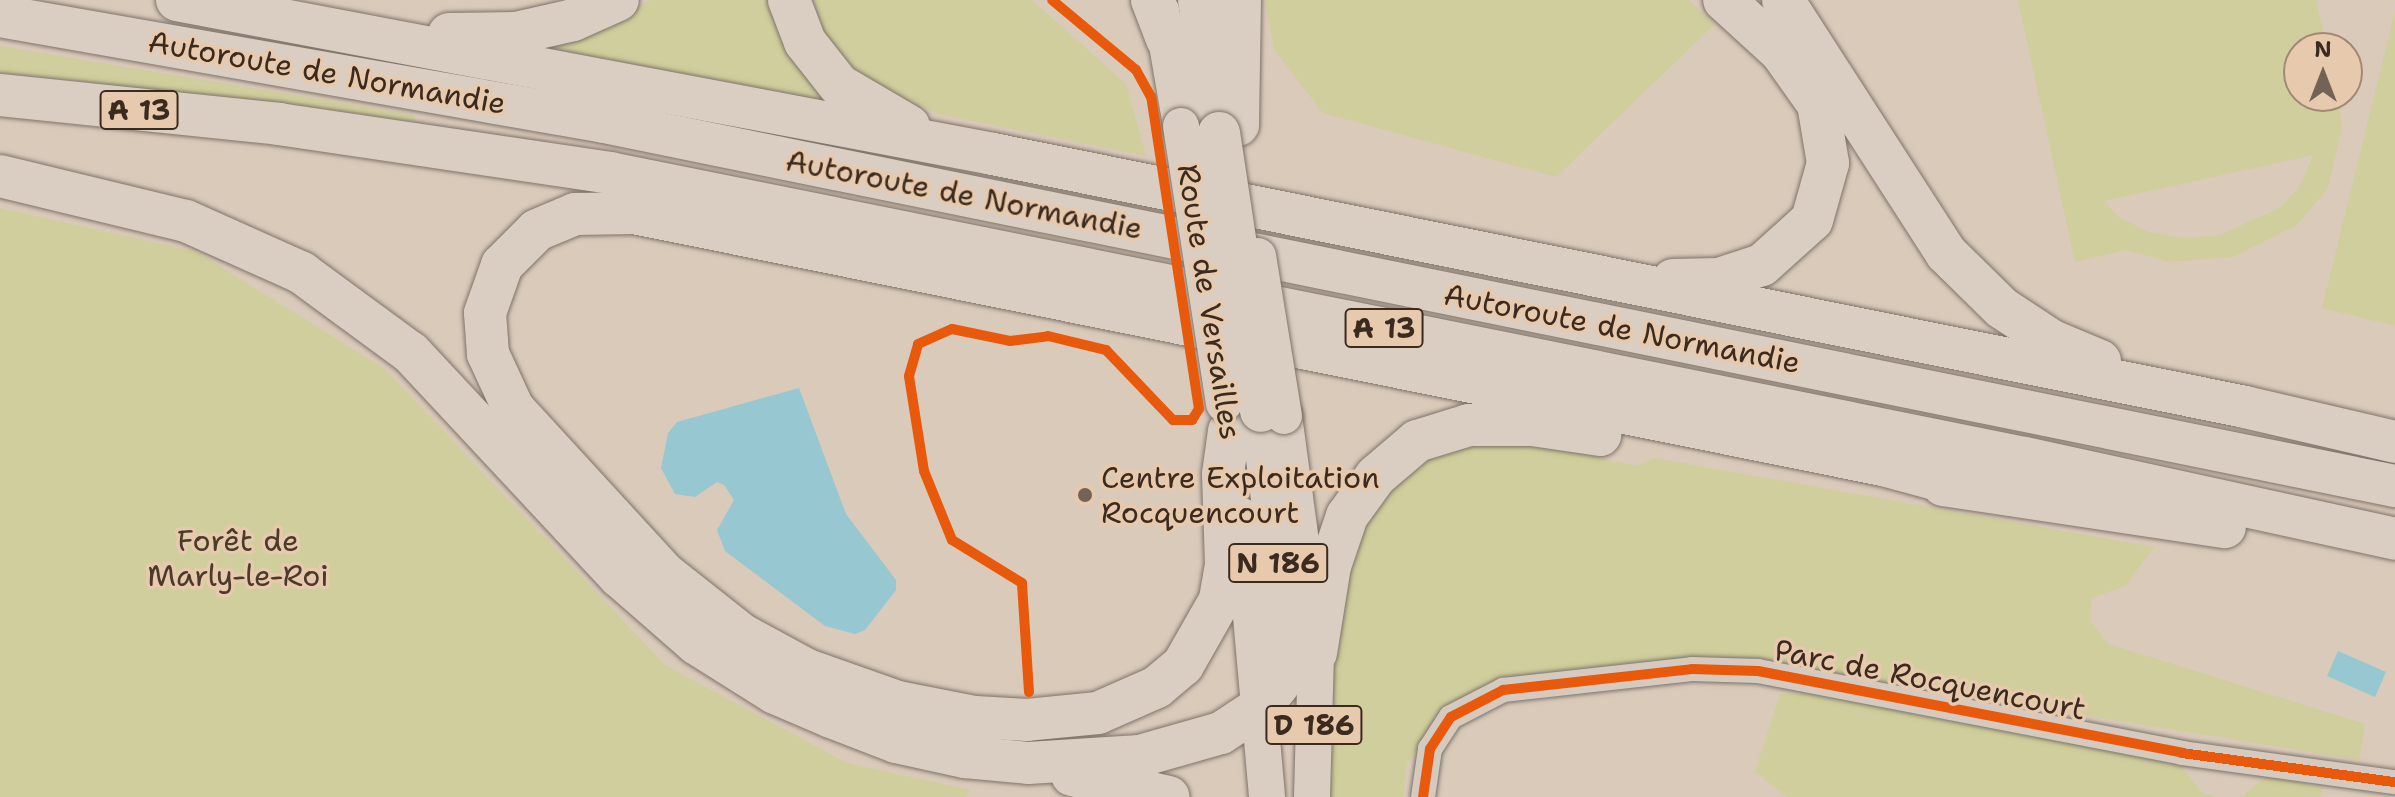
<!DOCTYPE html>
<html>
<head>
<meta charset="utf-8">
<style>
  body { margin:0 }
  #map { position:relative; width:2395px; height:797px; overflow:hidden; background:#dacaba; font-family:"Shantell Sans",sans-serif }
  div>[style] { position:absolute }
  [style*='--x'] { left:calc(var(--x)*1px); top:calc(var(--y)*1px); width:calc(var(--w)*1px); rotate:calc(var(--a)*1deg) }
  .green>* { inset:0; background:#d0ce9c }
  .water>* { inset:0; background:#97c7d0 }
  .roads { filter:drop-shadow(0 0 2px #7e7369) drop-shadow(0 0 2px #7e7369) }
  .minor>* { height:24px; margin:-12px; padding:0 12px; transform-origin:12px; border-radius:12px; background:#d5cabf }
  .primary>* { height:36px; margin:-18px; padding:0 18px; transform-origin:18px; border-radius:18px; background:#dacec2 }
  .motorway>* { height:42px; margin:-21px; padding:0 21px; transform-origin:21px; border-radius:21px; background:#dacec2 }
  .bridges { filter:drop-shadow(0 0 2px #7e7369) drop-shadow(0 0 2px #7e7369) }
  .primary-bridge>* { height:36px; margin:-18px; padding:0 18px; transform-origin:18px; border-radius:18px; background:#dacec2 }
  .motorway-bridge>* { height:42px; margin:-21px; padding:0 21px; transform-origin:21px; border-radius:21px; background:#dacec2 }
  .cycleway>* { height:10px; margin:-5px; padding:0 5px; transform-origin:5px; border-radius:5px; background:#e8590c }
  .dots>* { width:22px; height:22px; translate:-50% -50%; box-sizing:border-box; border:4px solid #e7c9ad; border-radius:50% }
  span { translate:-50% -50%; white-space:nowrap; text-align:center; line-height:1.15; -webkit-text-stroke:7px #e7c9ad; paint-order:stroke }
  .shield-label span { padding:2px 6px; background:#e7c9ad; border:2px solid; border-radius:6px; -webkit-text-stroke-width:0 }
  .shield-label { font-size:28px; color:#3b2a1e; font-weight:700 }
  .street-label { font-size:30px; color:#3b2a1e }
  .poi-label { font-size:30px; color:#3b2a1e }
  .left { translate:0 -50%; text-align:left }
  .park-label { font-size:30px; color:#493b28 }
  .north { position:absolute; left:2283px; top:32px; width:80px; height:80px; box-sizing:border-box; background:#e7c9ad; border:2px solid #a28974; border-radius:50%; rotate:0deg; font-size:22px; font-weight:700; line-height:32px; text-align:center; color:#3b2a1e }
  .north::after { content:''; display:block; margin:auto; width:28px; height:36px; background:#736255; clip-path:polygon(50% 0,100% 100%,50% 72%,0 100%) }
</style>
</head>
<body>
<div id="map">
  <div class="green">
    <i style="clip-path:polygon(651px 0,774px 0,842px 111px,512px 49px,575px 37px)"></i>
    <i style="clip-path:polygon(814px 0,1032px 0,1126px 84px,1146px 156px,939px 114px,854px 75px,823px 34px)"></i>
    <i style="clip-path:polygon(1265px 0,1689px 0,1715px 24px,1556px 177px,1323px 113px,1274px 49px)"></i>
    <i style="clip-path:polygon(evenodd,2018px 0,2316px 0,2327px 48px,2299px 48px,2299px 96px,2338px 96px,2342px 127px,2328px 188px,2297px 225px,2233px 257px,2168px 262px,2127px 250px,2075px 262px,2018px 0,2313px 155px,2301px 184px,2281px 207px,2220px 235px,2184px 238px,2148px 232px,2119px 217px,2104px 201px,2313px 155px)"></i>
    <i style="clip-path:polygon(2395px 11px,2395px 326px,2322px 308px)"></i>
    <i style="clip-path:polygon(0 46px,414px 115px,415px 121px,0 72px)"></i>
    <i style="clip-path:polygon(0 208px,197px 252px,385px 369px,665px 665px,847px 763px,970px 790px,965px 797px,0 797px)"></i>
    <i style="clip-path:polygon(1517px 439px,1637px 466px,1654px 458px,2154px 547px,2125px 586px,2092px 598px,2090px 621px,2109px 644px,2365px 724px,2359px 760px,1802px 669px,1503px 688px,1437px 723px,1407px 764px,1403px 797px,1326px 797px,1325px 734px,1342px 568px,1390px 481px,1456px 444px)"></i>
    <i style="clip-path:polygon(1780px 694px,1825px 694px,2175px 759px,2202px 792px,2217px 797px,1788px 797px,1755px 772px)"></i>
    <i style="clip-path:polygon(2268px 776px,2323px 788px,2320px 797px,2240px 797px)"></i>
  </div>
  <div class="water">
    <i style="clip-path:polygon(799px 388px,846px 514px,896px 580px,896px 590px,865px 630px,855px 634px,825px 626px,725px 551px,717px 530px,734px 500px,724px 485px,717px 482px,695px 497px,675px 494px,661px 468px,668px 433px,677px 422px)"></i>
    <i style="clip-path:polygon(2338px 651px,2386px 672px,2375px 697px,2327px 676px)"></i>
  </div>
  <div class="roads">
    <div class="minor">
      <i style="--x:1423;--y:797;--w:49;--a:-81.7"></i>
      <i style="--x:1430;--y:749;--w:38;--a:-57"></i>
      <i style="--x:1451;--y:717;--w:59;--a:-27.4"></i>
      <i style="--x:1503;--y:690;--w:190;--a:-6.3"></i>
      <i style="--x:1692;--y:669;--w:66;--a:1.7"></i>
      <i style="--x:1758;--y:671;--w:432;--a:10.9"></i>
      <i style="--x:2182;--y:753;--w:215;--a:7.8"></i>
    </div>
    <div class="primary">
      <i style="--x:1161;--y:10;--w:118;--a:80.2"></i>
      <i style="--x:1284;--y:416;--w:239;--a:82.3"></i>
      <i style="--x:1316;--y:653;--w:144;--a:91.6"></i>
      <i style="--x:1242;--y:516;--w:282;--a:84.9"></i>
    </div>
    <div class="motorway">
      <i style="--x:177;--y:0;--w:830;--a:10.69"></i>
      <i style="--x:993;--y:154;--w:1277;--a:11.42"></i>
      <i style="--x:2245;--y:407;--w:154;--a:13.1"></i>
      <i style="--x:789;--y:0;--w:45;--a:69.1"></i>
      <i style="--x:805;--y:42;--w:55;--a:51.7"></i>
      <i style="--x:839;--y:85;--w:81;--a:30.4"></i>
      <i style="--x:1152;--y:0;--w:42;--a:69"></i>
      <i style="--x:1199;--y:0;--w:134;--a:81.4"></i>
      <i style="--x:1783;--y:0;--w:301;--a:57.2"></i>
      <i style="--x:1946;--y:253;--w:78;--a:44.5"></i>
      <i style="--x:2002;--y:308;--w:60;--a:33.4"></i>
      <i style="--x:2052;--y:341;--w:52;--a:22.6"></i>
      <i style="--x:0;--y:16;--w:613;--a:9.95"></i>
      <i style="--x:604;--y:122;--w:1828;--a:11.49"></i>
      <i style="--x:449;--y:34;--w:67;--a:-0.9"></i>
      <i style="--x:516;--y:33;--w:58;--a:-12.8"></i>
      <i style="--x:573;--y:20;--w:49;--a:-24"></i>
      <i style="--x:0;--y:95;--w:281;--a:5.9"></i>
      <i style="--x:279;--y:124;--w:335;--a:8.4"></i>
      <i style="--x:610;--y:173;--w:1443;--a:11.39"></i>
      <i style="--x:2025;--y:458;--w:379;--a:12.3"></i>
      <i style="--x:1238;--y:125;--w:125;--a:-89.1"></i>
      <i style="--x:0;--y:176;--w:191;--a:13.6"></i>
      <i style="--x:186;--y:221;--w:127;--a:24.1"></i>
      <i style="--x:302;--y:273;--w:135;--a:36.3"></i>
      <i style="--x:411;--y:353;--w:305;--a:47"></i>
      <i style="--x:619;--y:576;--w:103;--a:41.1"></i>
      <i style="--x:697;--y:644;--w:92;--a:32.1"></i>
      <i style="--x:775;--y:693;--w:61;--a:23.2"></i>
      <i style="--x:831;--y:717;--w:70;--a:21"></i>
      <i style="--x:896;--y:742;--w:71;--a:12.3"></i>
      <i style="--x:965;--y:757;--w:63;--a:5.4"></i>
      <i style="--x:1028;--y:763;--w:112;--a:-3.6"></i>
      <i style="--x:1140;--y:756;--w:84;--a:-15.9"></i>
      <i style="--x:1221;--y:733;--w:45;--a:-33.3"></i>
      <i style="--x:1259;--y:708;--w:30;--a:-50"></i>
      <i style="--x:1278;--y:685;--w:27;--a:-80"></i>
      <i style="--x:1283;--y:658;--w:128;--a:-93.1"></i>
      <i style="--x:1276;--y:530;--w:120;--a:-97.2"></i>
      <i style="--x:1673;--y:280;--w:46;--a:-1.2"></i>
      <i style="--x:1719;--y:279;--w:45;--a:-18"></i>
      <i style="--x:1762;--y:265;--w:67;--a:-42"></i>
      <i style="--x:1812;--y:220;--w:59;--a:-74.3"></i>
      <i style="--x:1828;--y:163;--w:60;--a:-99.6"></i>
      <i style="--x:1818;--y:104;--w:64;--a:-125.4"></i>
      <i style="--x:1781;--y:52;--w:77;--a:-137.6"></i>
      <i style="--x:1229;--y:431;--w:43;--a:97.9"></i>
      <i style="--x:1223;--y:474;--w:91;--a:88.1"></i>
      <i style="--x:1226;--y:565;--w:36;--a:100"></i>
      <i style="--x:1220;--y:600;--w:75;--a:119.6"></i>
      <i style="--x:1183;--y:665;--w:34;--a:140"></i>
      <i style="--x:1157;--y:687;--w:64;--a:156.2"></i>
      <i style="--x:1098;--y:713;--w:71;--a:174.4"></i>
      <i style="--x:1027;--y:720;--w:52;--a:-176.7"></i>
      <i style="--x:975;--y:717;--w:78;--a:-169"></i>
      <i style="--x:898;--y:702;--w:96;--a:-160.6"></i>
      <i style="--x:807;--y:670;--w:75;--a:-151.4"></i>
      <i style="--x:741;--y:634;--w:98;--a:-141.6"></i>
      <i style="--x:664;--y:573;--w:224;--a:-132.5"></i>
      <i style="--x:513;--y:408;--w:60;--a:-114.8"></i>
      <i style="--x:488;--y:354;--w:41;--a:-94.2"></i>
      <i style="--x:485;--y:313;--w:51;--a:-70.5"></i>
      <i style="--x:502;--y:265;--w:49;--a:-45"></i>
      <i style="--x:537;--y:230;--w:41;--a:-22.8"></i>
      <i style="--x:575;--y:214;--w:59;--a:-1"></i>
      <i style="--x:634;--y:213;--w:1274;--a:11.41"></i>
      <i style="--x:1883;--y:465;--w:88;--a:15.1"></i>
      <i style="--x:1943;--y:485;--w:285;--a:8.5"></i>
      <i style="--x:1316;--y:653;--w:88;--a:-80.9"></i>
      <i style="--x:1330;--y:566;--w:53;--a:-71.2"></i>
      <i style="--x:1347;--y:516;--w:49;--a:-54.1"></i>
      <i style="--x:1376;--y:476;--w:54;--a:-40.5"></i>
      <i style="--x:1417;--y:441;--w:54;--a:-17.1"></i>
      <i style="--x:1469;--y:425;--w:63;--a:0"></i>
      <i style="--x:1532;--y:425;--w:69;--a:8.4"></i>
      <i style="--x:1072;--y:775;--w:99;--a:12.8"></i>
    </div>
  </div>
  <div class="bridges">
    <div class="primary-bridge">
      <i style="--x:1181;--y:126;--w:281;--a:81.2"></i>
      <i style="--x:1258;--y:256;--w:162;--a:80.8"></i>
    </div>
    <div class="motorway-bridge">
      <i style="--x:1219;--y:133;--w:281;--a:81.4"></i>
    </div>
  </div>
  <div class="cycleway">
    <i style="--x:1029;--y:692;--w:109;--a:-93.7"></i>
    <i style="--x:1022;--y:583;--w:82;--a:-148.4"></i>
    <i style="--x:952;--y:540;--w:74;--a:-112.1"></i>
    <i style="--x:924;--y:471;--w:96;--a:-99"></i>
    <i style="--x:909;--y:376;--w:33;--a:-74"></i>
    <i style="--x:918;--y:344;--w:37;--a:-24"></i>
    <i style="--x:952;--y:329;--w:59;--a:11.7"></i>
    <i style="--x:1010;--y:341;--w:38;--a:-7"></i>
    <i style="--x:1048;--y:336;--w:60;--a:13.6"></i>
    <i style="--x:1106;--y:350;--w:97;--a:46.3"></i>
    <i style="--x:1173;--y:420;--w:19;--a:0"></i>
    <i style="--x:1192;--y:420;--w:13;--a:-58"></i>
    <i style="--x:1199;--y:409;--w:316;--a:-98.7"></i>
    <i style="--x:1151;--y:97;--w:31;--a:-119"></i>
    <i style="--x:1136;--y:70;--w:109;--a:-140.2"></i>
    <i style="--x:1423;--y:797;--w:49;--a:-81.7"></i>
    <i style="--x:1430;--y:749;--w:38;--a:-57"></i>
    <i style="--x:1451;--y:717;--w:59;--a:-27.4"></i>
    <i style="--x:1503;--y:690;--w:190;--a:-6.3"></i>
    <i style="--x:1692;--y:669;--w:66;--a:1.7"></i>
    <i style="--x:1758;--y:671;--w:432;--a:10.9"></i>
    <i style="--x:2182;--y:753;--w:215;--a:7.8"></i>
  </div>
  <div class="dots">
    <i style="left:1085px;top:495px;background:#736255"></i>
  </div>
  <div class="shield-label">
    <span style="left:139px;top:110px">A 13</span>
    <span style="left:1384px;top:328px">A 13</span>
    <span style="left:1278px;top:563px">N 186</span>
    <span style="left:1314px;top:725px">D 186</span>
  </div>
  <div class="street-label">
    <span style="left:327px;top:73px;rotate:10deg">Autoroute de Normandie</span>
    <span style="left:964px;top:195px;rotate:11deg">Autoroute de Normandie</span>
    <span style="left:1209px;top:302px;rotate:81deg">Route de Versailles</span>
    <span style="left:1622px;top:329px;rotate:11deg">Autoroute de Normandie</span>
    <span style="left:1930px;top:680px;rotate:11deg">Parc de Rocquencourt</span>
  </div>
  <div class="poi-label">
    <span class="left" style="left:1101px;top:495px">Centre Exploitation<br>Rocquencourt</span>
  </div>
  <div class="park-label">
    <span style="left:238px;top:558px">Forêt de<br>Marly-le-Roi</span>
  </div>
  <div class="north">N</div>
</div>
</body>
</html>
